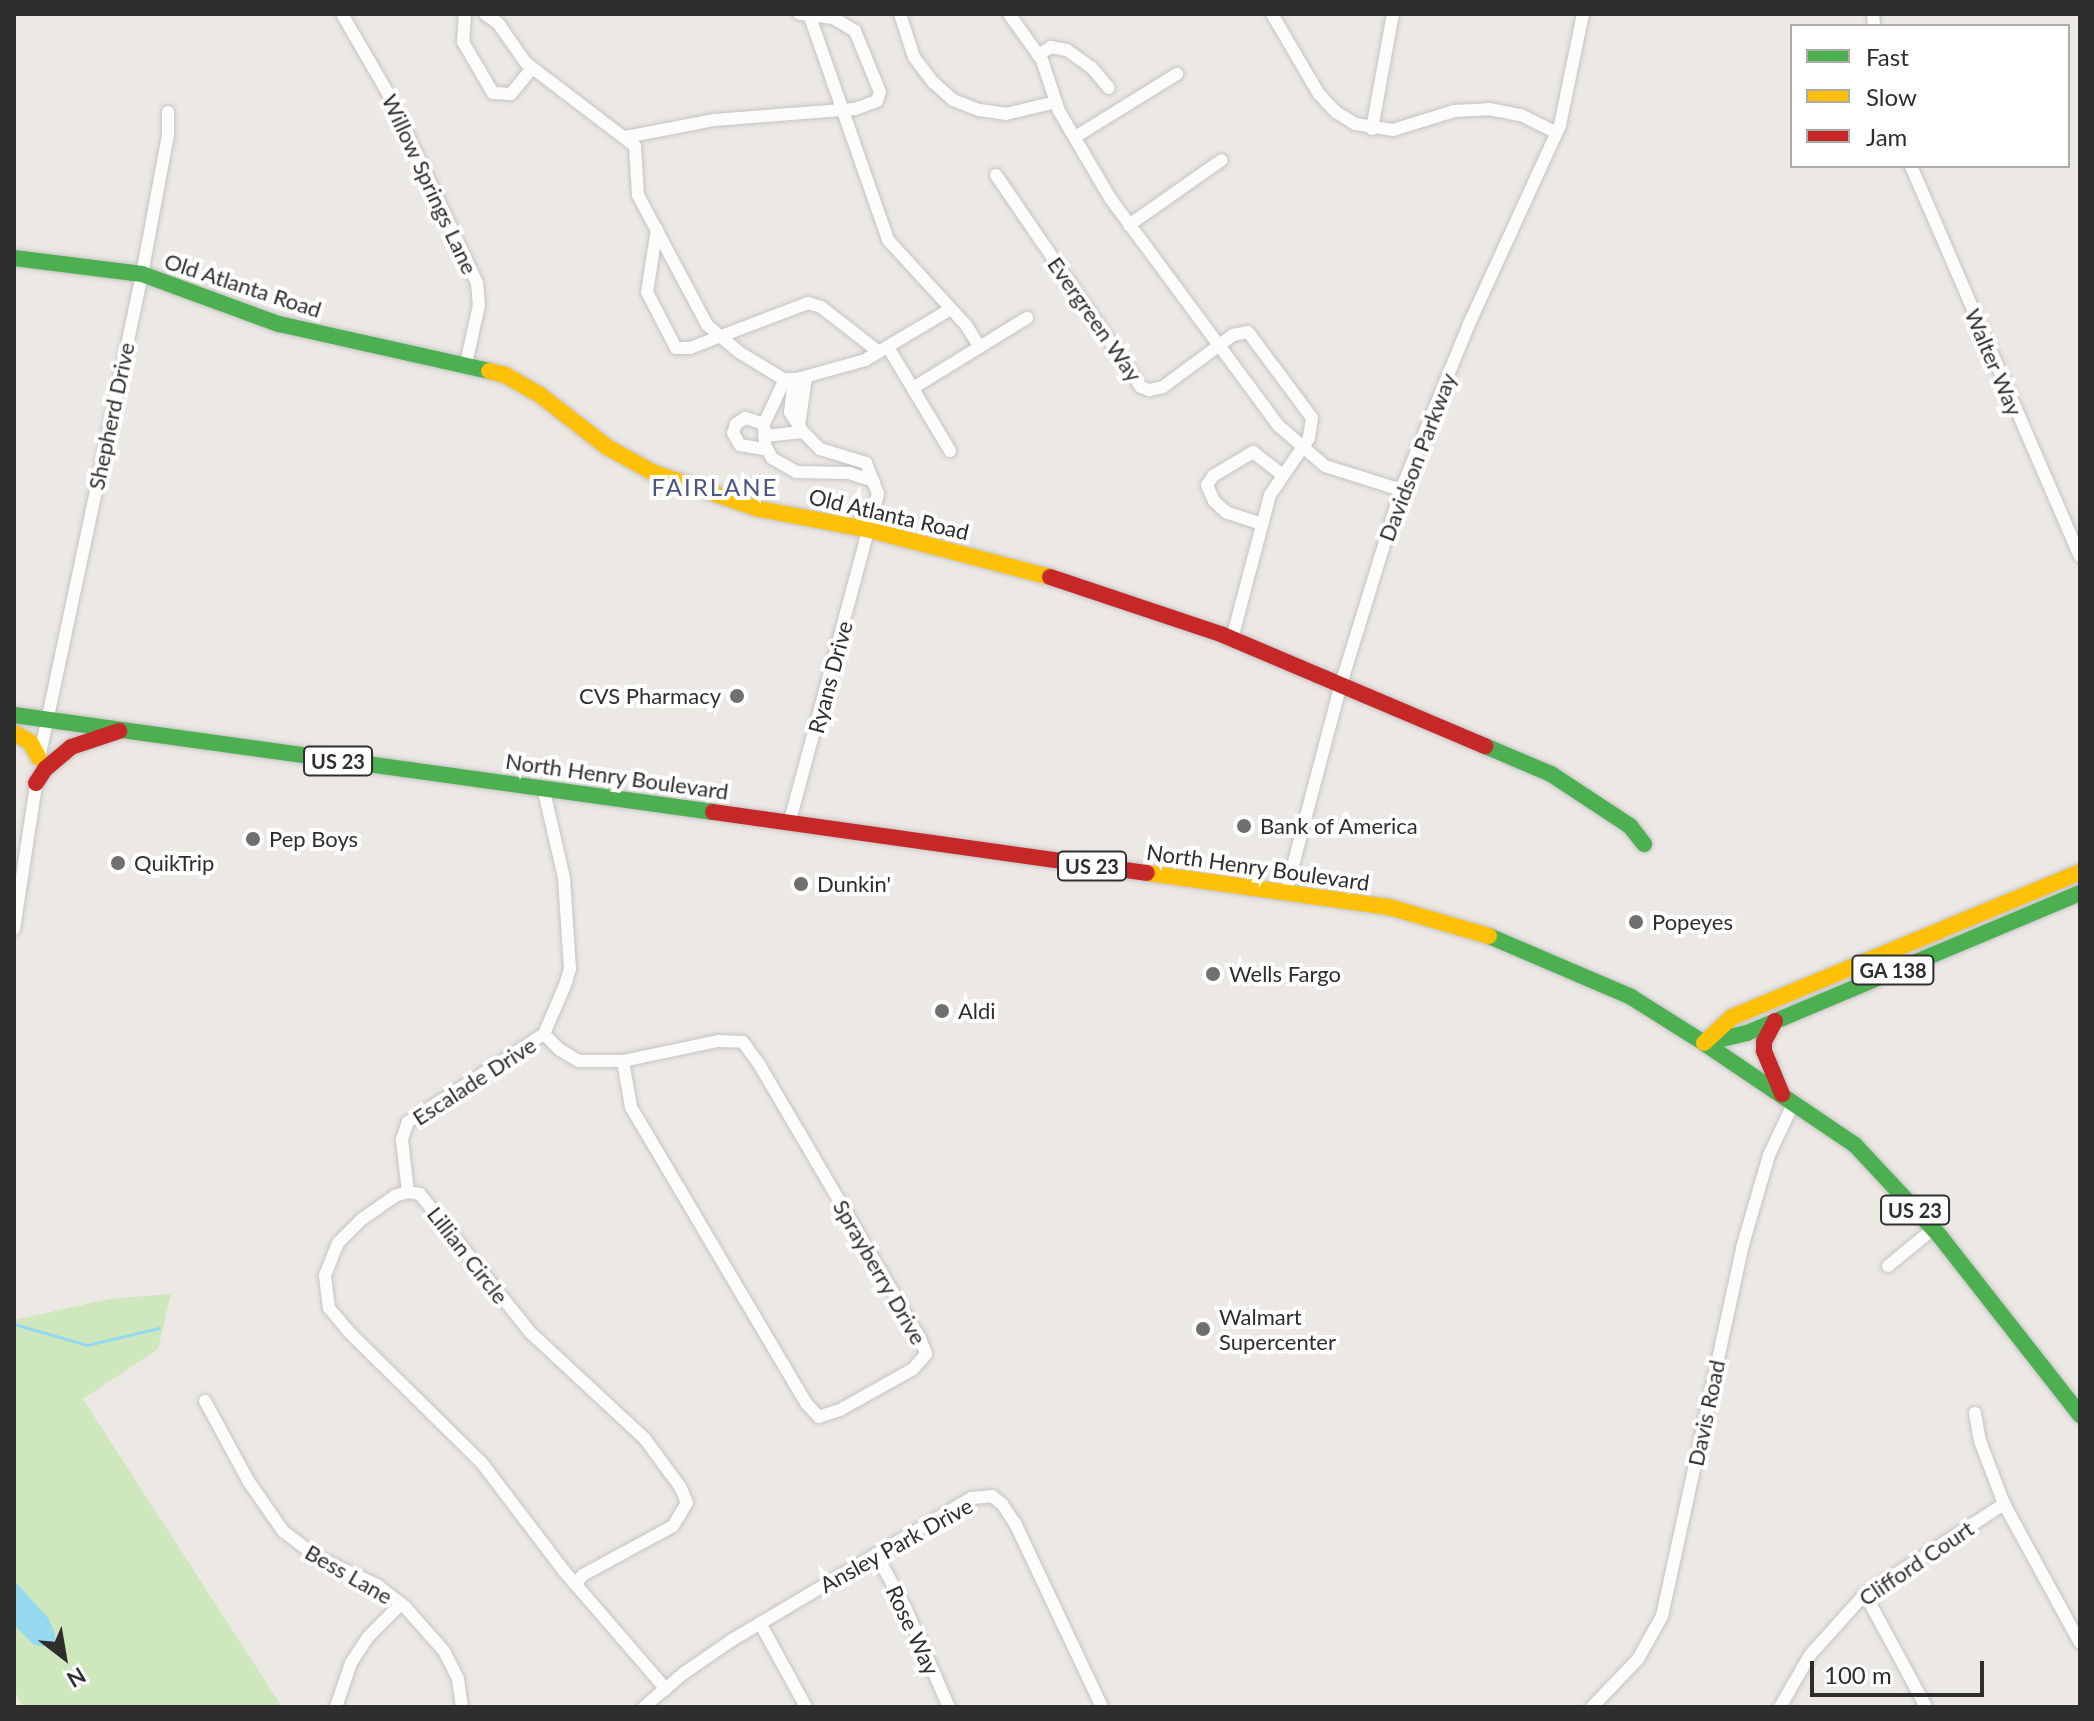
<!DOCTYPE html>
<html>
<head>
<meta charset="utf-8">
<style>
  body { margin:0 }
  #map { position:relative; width:2094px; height:1721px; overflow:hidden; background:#ece8e4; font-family:Lato,sans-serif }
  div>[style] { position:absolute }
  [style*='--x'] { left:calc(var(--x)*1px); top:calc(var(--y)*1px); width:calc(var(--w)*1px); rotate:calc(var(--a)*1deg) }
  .green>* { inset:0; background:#cee7bc }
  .water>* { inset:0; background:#95d9ef }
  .stream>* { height:3px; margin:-1.5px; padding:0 1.5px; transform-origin:1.5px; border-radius:1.5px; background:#95d9ef }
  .roads { filter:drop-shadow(0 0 2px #c5c4c5) drop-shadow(0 0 2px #c5c4c5) }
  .street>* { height:12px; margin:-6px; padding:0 6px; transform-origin:6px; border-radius:6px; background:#fcfcfb }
  .fast>* { height:16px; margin:-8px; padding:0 8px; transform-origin:8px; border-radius:8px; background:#4caf50 }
  .slow>* { height:16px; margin:-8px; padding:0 8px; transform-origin:8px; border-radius:8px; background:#ffc107 }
  .jam>* { height:16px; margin:-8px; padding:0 8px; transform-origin:8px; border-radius:8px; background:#c62828 }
  .dots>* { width:22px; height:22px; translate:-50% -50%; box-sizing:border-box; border:4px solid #fff; border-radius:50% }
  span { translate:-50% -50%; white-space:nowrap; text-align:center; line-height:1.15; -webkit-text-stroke:8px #fff; paint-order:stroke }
  .shield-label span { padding:2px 6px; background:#fff; border:2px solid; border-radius:6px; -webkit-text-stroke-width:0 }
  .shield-label { font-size:20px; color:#2e2e2e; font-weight:700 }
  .street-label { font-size:22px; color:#2e2e2e }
  .poi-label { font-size:22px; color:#2e2e2e }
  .right { translate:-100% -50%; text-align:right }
  .left { translate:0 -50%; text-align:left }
  .neighbourhood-label { font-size:24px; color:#4b5581; letter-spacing:2px }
  .frame { position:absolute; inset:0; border:16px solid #2e2e2e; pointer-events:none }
  .legend { position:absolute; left:1790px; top:24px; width:280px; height:144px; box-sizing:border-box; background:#fff; border:2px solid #ababab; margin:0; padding:10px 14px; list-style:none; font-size:24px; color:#2e2e2e }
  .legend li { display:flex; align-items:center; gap:16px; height:40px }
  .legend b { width:40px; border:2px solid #ababab }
  .north { position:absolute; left:24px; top:1617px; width:80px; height:80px; -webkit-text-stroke:6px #fff; paint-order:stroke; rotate:149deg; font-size:22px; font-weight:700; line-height:32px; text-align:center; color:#2e2e2e }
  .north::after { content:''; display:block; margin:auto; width:28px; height:36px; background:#2e2e2e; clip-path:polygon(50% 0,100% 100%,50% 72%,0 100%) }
  .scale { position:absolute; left:1810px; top:1661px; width:174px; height:36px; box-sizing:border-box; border:4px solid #2e2e2e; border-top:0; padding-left:10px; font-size:24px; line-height:28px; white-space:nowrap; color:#2e2e2e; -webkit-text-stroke:6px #fff; paint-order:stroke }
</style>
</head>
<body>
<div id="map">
  <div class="green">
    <i style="clip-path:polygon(171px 1294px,158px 1349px,83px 1399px,282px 1707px,23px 1707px,14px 1691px,14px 1320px,109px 1299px)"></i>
  </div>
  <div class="water">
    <i style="clip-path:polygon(14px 1580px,48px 1618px,55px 1633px,55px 1640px,48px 1647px,34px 1645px,14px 1625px)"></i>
  </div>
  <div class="stream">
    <i style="--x:14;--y:1324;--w:76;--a:16"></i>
    <i style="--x:87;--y:1345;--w:74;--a:-13.3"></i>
  </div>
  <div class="roads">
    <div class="street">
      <i style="--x:342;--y:14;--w:94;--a:59.9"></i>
      <i style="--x:389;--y:95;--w:208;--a:64.9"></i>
      <i style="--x:477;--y:283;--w:22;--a:85"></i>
      <i style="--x:479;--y:305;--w:60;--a:102.4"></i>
      <i style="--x:465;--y:14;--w:28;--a:94"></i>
      <i style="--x:463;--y:42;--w:59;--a:59.5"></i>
      <i style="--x:493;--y:93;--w:18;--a:3"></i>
      <i style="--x:511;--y:94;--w:33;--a:-51"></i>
      <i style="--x:485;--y:14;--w:16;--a:35"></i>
      <i style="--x:498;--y:23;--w:49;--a:55"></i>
      <i style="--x:526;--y:63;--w:137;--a:37.3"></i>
      <i style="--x:635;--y:146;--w:49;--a:86.5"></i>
      <i style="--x:638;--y:195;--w:147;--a:62"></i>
      <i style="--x:707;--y:325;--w:42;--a:40.2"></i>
      <i style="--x:739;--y:352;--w:52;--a:31.5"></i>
      <i style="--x:783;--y:379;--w:14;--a:0"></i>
      <i style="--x:797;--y:379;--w:71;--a:-15.6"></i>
      <i style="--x:865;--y:360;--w:100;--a:-30.7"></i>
      <i style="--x:809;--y:14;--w:239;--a:70.7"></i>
      <i style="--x:888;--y:240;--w:115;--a:47.5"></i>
      <i style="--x:966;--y:325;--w:26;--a:58"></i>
      <i style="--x:900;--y:14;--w:45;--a:72"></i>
      <i style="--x:914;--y:57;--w:31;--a:53"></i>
      <i style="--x:933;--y:82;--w:27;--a:42"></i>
      <i style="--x:953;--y:100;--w:28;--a:21"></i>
      <i style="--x:979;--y:110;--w:27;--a:8"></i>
      <i style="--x:1006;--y:114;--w:51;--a:-13.5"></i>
      <i style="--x:1009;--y:14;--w:57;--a:54.3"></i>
      <i style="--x:1042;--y:60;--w:54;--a:71.6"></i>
      <i style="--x:1059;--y:111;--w:101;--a:59.6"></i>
      <i style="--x:1110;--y:198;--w:284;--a:53.5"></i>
      <i style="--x:1279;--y:426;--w:61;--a:41"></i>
      <i style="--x:1325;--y:466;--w:80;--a:17.5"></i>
      <i style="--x:1272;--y:14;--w:93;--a:59.6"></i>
      <i style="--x:1319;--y:94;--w:25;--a:47"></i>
      <i style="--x:1336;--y:112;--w:22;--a:32"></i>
      <i style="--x:1355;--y:124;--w:38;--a:9"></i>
      <i style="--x:1393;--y:130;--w:64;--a:-17.3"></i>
      <i style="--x:1454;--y:111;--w:35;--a:-3"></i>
      <i style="--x:1489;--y:109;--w:33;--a:11"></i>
      <i style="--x:1521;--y:115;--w:40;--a:26.6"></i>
      <i style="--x:1873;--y:14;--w:12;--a:85"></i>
      <i style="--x:1038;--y:55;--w:15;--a:-32"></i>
      <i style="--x:1051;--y:47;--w:16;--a:11"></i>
      <i style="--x:1067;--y:50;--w:31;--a:36"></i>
      <i style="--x:1092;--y:68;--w:26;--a:50"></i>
      <i style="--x:1372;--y:129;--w:117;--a:-79.7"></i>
      <i style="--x:626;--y:137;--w:90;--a:-10.9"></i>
      <i style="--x:714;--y:120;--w:141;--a:-4.5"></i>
      <i style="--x:855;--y:109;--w:23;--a:-20"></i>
      <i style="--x:877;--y:101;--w:9;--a:-72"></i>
      <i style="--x:880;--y:92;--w:66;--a:-112.3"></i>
      <i style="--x:855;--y:31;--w:26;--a:-149"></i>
      <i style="--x:833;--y:18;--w:34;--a:-173"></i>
      <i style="--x:1075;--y:137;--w:120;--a:-31.7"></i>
      <i style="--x:1911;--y:166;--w:425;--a:66.6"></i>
      <i style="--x:996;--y:175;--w:257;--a:55.6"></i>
      <i style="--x:1141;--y:387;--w:9;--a:21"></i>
      <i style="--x:1149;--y:390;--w:14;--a:-12"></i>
      <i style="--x:1163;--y:387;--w:87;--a:-36.6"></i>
      <i style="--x:1233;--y:335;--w:15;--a:-11"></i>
      <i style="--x:1248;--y:332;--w:107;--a:53.3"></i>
      <i style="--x:1312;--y:418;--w:20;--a:99"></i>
      <i style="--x:1309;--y:438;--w:69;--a:124.4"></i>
      <i style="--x:1270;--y:495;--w:149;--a:104.8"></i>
      <i style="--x:1129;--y:225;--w:113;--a:-35"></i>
      <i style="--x:657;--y:229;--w:64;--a:99"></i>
      <i style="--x:647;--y:292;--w:63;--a:62.6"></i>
      <i style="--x:676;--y:348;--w:14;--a:0"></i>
      <i style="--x:690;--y:348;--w:126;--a:-20.9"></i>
      <i style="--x:808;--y:303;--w:14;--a:17"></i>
      <i style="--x:821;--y:307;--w:73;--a:37.8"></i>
      <i style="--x:888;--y:347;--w:121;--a:59.2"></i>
      <i style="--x:785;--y:379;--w:50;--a:115"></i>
      <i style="--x:764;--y:424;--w:21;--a:87"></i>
      <i style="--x:765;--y:445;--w:15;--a:62"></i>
      <i style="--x:772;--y:458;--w:28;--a:30"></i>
      <i style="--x:796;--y:472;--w:53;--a:1.1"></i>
      <i style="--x:849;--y:473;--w:26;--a:18"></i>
      <i style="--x:913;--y:388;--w:134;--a:-31.6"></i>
      <i style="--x:764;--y:424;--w:20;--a:-162"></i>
      <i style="--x:745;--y:418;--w:11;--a:146"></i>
      <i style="--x:736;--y:424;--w:9;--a:108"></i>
      <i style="--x:733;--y:433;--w:14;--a:60"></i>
      <i style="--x:740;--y:445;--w:27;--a:10"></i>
      <i style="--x:799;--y:426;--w:49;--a:-81.9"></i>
      <i style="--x:764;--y:436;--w:39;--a:-6"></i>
      <i style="--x:1262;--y:524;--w:38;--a:-162"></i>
      <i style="--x:1226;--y:512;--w:16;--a:-137"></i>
      <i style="--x:1214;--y:501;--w:17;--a:-114"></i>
      <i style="--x:1207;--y:485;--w:11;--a:-56"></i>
      <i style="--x:1213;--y:476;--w:47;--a:-31"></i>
      <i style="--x:1253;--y:452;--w:37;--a:38"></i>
      <i style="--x:39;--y:759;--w:496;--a:-78"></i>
      <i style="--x:142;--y:274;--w:141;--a:-79.4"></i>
      <i style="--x:168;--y:135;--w:23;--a:-90"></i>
      <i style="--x:789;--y:824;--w:342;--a:-74.9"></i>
      <i style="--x:878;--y:494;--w:33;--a:-111"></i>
      <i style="--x:866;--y:463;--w:48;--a:-163.1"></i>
      <i style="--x:820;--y:449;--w:24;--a:-135"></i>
      <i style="--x:803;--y:432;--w:24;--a:-123"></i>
      <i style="--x:790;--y:412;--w:32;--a:-83"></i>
      <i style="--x:1286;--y:892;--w:215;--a:-75.2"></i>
      <i style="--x:1341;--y:684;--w:203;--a:-72.8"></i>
      <i style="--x:1401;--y:490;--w:179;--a:-67.7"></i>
      <i style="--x:1469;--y:324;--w:219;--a:-65.4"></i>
      <i style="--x:1560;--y:125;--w:113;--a:-78.3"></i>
      <i style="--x:14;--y:929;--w:153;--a:-81.3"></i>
      <i style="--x:544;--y:1034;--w:23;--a:45"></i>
      <i style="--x:560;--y:1050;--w:22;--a:30"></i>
      <i style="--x:579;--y:1061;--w:44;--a:0"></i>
      <i style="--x:623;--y:1061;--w:97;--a:-11.9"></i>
      <i style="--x:718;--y:1041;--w:25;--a:2"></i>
      <i style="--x:743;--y:1042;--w:27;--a:54"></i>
      <i style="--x:759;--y:1064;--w:318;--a:59.6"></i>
      <i style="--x:920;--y:1338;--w:17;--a:69"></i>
      <i style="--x:926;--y:1354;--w:20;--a:131"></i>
      <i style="--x:913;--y:1369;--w:84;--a:150.7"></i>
      <i style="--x:840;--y:1410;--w:22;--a:162"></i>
      <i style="--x:819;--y:1417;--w:19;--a:-133"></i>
      <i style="--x:806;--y:1403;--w:344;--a:-120.6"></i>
      <i style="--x:631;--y:1107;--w:47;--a:-99.9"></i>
      <i style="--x:408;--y:1192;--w:53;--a:-96.5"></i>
      <i style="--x:402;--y:1139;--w:18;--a:-71"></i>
      <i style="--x:408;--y:1122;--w:162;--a:-32.9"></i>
      <i style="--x:544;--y:1034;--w:53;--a:-66.8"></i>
      <i style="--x:565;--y:985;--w:17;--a:-73"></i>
      <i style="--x:570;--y:969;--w:91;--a:-93.8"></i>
      <i style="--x:564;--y:878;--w:93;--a:-103"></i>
      <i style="--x:1888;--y:1266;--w:58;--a:-39.4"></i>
      <i style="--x:205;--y:1401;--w:92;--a:61.5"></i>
      <i style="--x:249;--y:1482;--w:60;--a:55.2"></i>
      <i style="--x:283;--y:1531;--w:43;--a:37.4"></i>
      <i style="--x:317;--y:1557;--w:66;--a:25"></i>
      <i style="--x:377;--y:1585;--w:37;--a:38"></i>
      <i style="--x:406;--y:1608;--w:57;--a:48.5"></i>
      <i style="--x:444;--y:1651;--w:31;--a:63"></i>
      <i style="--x:458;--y:1679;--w:28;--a:82"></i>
      <i style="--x:1975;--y:1413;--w:28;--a:80"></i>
      <i style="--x:1980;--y:1441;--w:67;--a:69.1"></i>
      <i style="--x:2004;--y:1504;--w:158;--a:61.3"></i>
      <i style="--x:876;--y:1554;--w:60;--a:61.3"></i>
      <i style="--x:905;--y:1607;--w:109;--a:66.3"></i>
      <i style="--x:576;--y:1583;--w:11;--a:-49"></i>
      <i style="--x:583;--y:1575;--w:102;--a:-28.6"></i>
      <i style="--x:673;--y:1526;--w:27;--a:-59"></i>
      <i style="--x:687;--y:1503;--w:16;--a:-112"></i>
      <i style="--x:681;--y:1488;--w:61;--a:-126.3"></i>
      <i style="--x:645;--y:1439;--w:157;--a:-137.1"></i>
      <i style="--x:530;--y:1332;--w:176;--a:-128.6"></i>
      <i style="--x:420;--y:1194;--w:12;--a:-171"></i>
      <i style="--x:408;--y:1192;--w:14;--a:163"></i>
      <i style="--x:395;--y:1196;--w:39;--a:145"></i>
      <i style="--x:363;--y:1218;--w:35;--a:135"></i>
      <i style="--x:338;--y:1243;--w:35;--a:112"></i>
      <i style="--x:325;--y:1276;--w:32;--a:83"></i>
      <i style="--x:329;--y:1308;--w:30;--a:50"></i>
      <i style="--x:348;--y:1331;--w:187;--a:44.6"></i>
      <i style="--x:481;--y:1462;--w:137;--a:52.7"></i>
      <i style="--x:564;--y:1571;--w:156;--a:49.2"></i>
      <i style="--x:1865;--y:1594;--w:128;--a:61.6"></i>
      <i style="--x:760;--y:1623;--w:96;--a:61.3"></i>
      <i style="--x:336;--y:1707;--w:46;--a:-71.2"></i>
      <i style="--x:351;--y:1663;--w:31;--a:-57"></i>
      <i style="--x:368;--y:1637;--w:47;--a:-45"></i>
      <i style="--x:644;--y:1707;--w:52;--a:-40.4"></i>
      <i style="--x:684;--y:1673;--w:58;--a:-34.5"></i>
      <i style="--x:732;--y:1640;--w:278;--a:-30.7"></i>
      <i style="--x:971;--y:1498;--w:21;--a:-5"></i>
      <i style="--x:992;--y:1496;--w:13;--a:39"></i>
      <i style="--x:1002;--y:1504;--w:23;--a:56"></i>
      <i style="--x:1015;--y:1523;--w:204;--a:64.7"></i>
      <i style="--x:1592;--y:1707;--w:66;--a:-46.2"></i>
      <i style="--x:1638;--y:1659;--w:49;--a:-60.8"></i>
      <i style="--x:1662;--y:1616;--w:377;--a:-77.7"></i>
      <i style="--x:1742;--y:1248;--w:97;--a:-73.8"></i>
      <i style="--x:1769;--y:1155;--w:59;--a:-64.7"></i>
      <i style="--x:1780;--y:1707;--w:60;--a:-60"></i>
      <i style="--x:1810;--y:1655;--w:82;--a:-48"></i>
      <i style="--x:1865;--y:1594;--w:166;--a:-32.9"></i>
    </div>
    <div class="fast">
      <i style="--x:14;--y:258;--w:129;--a:7.1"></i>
      <i style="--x:142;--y:274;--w:146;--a:20.1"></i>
      <i style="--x:279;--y:324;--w:215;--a:12.6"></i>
      <i style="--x:14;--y:715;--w:706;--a:7.9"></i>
      <i style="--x:1485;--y:746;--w:72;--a:23"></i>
      <i style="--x:1551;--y:774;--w:95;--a:33.4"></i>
      <i style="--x:1630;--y:826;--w:23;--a:52"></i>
      <i style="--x:1489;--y:936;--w:155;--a:23.2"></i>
      <i style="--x:1631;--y:997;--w:86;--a:32.2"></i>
      <i style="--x:1704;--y:1043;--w:182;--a:34"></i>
      <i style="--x:1855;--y:1145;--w:123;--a:47"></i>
      <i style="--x:1939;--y:1235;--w:229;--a:51.9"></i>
      <i style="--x:1705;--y:1043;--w:43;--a:-13.4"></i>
      <i style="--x:1747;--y:1033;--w:361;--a:-22.8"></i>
    </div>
    <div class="slow">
      <i style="--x:489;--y:371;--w:16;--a:14"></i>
      <i style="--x:505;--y:375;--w:40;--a:29.7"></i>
      <i style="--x:540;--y:395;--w:85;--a:37.8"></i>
      <i style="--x:607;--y:447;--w:51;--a:29.1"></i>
      <i style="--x:652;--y:472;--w:113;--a:19.1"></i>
      <i style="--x:759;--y:509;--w:113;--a:10.7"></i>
      <i style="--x:870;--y:530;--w:186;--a:14.6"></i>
      <i style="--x:14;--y:733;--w:18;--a:29"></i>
      <i style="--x:30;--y:742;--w:18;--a:61"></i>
      <i style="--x:1147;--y:873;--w:244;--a:8"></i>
      <i style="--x:1389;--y:907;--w:104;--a:16.2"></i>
      <i style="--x:1704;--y:1043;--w:38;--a:-43"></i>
      <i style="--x:1732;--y:1017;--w:377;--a:-22.6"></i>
    </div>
    <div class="jam">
      <i style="--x:1050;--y:577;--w:182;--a:18.5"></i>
      <i style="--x:1223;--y:635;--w:285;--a:23"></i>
      <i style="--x:36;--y:783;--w:17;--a:-57"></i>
      <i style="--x:45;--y:769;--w:34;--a:-40"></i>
      <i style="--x:71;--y:747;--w:51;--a:-18.4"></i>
      <i style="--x:713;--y:812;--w:438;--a:8"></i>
      <i style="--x:1775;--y:1021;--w:24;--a:118"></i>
      <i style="--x:1764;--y:1042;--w:9;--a:90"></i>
      <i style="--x:1764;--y:1051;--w:47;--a:67.3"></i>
    </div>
  </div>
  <div class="dots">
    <i style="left:737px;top:696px;background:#706f6e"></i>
    <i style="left:1244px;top:826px;background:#706f6e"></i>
    <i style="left:253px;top:839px;background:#706f6e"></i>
    <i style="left:118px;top:863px;background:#706f6e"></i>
    <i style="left:801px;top:884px;background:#706f6e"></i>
    <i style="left:1636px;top:922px;background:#706f6e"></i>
    <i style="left:1213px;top:974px;background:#706f6e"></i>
    <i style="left:942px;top:1011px;background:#706f6e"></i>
    <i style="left:1203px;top:1329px;background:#706f6e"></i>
  </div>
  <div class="shield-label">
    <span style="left:338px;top:761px">US 23</span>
    <span style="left:1092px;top:866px">US 23</span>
    <span style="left:1893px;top:970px">GA 138</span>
    <span style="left:1915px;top:1210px">US 23</span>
  </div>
  <div class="street-label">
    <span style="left:430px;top:184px;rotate:65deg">Willow Springs Lane</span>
    <span style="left:243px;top:285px;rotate:18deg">Old Atlanta Road</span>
    <span style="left:1095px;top:319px;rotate:55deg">Evergreen Way</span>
    <span style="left:1994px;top:362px;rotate:67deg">Walter Way</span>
    <span style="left:111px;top:416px;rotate:-78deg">Shepherd Drive</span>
    <span style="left:1417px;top:457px;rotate:-69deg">Davidson Parkway</span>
    <span style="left:889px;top:514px;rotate:13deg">Old Atlanta Road</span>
    <span style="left:830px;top:677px;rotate:-75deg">Ryans Drive</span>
    <span style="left:617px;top:776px;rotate:8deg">North Henry Boulevard</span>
    <span style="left:1258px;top:867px;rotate:8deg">North Henry Boulevard</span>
    <span style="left:474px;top:1081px;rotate:-33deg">Escalade Drive</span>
    <span style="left:468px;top:1255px;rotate:52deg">Lillian Circle</span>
    <span style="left:880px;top:1272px;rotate:60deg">Sprayberry Drive</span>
    <span style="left:1706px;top:1413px;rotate:-78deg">Davis Road</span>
    <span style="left:896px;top:1545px;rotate:-29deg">Ansley Park Drive</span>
    <span style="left:1916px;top:1563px;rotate:-34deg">Clifford Court</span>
    <span style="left:349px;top:1574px;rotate:30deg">Bess Lane</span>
    <span style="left:913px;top:1630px;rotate:65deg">Rose Way</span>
  </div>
  <div class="poi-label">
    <span class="right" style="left:721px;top:696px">CVS Pharmacy</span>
    <span class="left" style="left:1260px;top:826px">Bank of America</span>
    <span class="left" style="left:269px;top:839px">Pep Boys</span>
    <span class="left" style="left:134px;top:863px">QuikTrip</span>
    <span class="left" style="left:817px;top:884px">Dunkin'</span>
    <span class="left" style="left:1652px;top:922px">Popeyes</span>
    <span class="left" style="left:1229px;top:974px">Wells Fargo</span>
    <span class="left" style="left:958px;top:1011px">Aldi</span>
    <span class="left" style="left:1219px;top:1329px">Walmart<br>Supercenter</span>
  </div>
  <div class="neighbourhood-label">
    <span style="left:715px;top:487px">FAIRLANE</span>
  </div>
  <div class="frame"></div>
  <ul class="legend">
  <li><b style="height:10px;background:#4caf50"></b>Fast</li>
  <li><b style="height:10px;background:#ffc107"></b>Slow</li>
  <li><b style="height:10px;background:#c62828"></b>Jam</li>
  </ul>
  <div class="north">N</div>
  <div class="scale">100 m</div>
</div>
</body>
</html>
